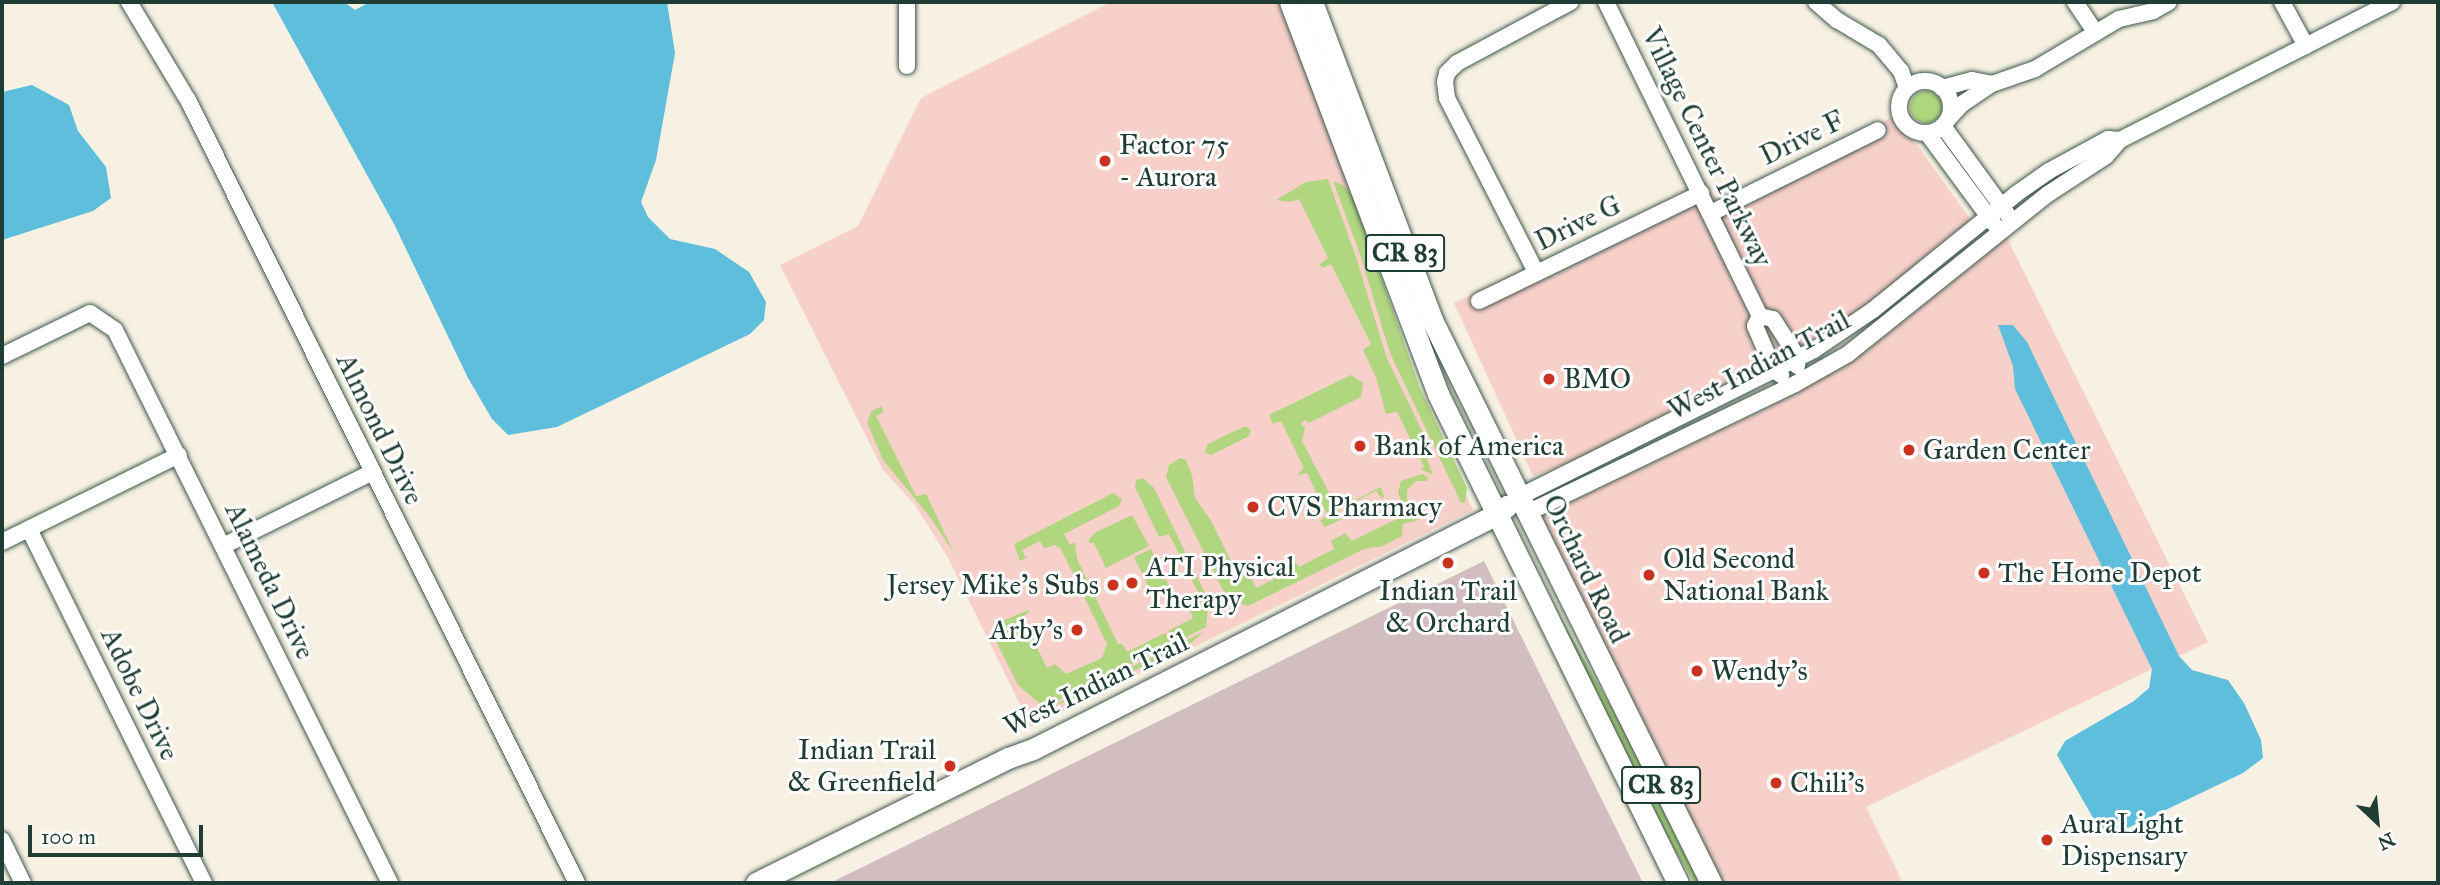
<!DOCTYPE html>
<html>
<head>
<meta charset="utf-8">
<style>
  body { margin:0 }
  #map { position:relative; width:2440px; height:885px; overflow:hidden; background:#f6f1e2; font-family:"IM FELL Great Primer",serif }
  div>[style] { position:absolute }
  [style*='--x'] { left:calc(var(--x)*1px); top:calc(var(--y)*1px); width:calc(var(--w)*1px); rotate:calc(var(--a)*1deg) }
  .built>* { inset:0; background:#f7d0c9 }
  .industrial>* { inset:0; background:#d2bec1 }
  .green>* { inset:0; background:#b0d67f }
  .round { border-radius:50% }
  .water>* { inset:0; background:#5ebedc }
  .roads { filter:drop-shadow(0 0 2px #3f584e) drop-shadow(0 0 2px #3f584e) }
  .minor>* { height:16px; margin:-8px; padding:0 8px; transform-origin:8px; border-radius:8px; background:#fff }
  .minor>.ring { margin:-8px; padding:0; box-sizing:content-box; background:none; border:16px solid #fff; border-radius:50% }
  .major>* { height:21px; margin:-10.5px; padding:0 10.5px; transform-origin:10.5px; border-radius:10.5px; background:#fff }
  .dots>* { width:19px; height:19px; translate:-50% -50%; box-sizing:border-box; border:4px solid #fff; border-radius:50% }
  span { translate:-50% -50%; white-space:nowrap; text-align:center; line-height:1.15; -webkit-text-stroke:6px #fff; paint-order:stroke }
  .shield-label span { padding:2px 5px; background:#fff; border:2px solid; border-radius:5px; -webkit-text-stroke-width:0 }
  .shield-label { font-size:26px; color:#1f3d34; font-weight:700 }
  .street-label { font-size:28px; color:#1f3d34 }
  .poi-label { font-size:28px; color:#1f3d34 }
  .left { translate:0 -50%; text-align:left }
  .right { translate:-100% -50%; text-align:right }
  .frame { position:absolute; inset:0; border:4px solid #1f3d34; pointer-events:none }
  .north { position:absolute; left:2342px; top:787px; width:70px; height:70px; -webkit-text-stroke:5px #fff; paint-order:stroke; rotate:154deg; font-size:19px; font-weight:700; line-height:28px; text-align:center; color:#1f3d34 }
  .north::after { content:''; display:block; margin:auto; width:24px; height:32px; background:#1f3d34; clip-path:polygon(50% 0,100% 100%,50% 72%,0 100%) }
  .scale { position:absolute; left:28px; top:825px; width:175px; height:32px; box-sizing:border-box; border:4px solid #1f3d34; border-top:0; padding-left:9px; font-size:21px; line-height:24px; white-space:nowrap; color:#1f3d34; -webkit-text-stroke:5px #fff; paint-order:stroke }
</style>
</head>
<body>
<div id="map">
  <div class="built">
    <i style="clip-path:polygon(1111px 2px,1283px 2px,1368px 237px,1410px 368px,1473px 510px,1031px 727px,947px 556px,915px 505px,883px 470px,780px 265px,858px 226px,921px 98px)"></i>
    <i style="clip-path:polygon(1893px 117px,1920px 149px,1971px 220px,1862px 310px,1753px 375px,1576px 460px,1533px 476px,1454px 303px,1707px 182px,1717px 201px)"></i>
    <i style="clip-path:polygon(2006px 236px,2208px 642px,1866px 807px,1903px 883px,1723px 883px,1541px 516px,1769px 407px,1843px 367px)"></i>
  </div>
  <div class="industrial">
    <i style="clip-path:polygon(1484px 561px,1643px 883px,830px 883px)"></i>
  </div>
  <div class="green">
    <i class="round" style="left:1910px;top:91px;width:32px;height:32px"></i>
    <i style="clip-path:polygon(1328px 179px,1357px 260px,1386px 356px,1433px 454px,1427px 459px,1433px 475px,1421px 469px,1424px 467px,1397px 412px,1386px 414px,1376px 377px,1363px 350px,1371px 344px,1331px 264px,1323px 268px,1319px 265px,1328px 258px,1299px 199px,1290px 202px,1276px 200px,1306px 182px)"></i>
    <i style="clip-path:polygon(1333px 181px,1344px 186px,1353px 197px,1420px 388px,1467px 488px,1465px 503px,1461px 503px,1390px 353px,1360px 254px)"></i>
    <i style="clip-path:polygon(1351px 375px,1363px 383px,1361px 397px,1309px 423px,1305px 420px,1301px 424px,1305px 428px,1302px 441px,1336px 506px,1343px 506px,1381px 487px,1384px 497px,1382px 499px,1376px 491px,1338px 510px,1342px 519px,1325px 527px,1320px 520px,1328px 516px,1307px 473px,1297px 475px,1304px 468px,1281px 421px,1273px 424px,1269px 415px)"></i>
    <i style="clip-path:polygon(882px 406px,883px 412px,876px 416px,916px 496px,926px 494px,954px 553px,930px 517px,883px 460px,867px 422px,872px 411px)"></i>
    <i style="clip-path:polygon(1245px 426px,1251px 430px,1249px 436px,1211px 455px,1205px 452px,1208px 444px)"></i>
    <i style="clip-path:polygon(1180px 458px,1186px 460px,1192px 475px,1195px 498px,1210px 519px,1232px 563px,1250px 576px,1256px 588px,1295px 569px,1293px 559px,1299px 567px,1334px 549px,1331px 541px,1345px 533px,1352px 541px,1407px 514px,1398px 493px,1401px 481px,1422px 474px,1429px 478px,1426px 481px,1416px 481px,1407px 490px,1407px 500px,1417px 510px,1418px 520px,1403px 524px,1402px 536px,1383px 546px,1364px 549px,1248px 606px,1233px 600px,1223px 590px,1166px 477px,1169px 465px)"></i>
    <i style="clip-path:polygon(1143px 478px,1154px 488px,1209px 601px,1206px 627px,1174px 643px,1168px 631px,1193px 618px,1188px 606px,1201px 598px,1169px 534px,1159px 537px,1135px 487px,1136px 480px)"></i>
    <i style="clip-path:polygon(1113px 493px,1122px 499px,1119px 506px,1064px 534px,1070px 545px,1075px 542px,1077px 559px,1118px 644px,1122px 644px,1127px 652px,1165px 633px,1171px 644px,1047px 706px,1040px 704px,1018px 685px,992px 633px,995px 624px,1029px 610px,1029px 612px,1022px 617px,1047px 668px,1055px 664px,1066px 674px,1102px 658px,1107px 644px,1061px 549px,1055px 545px,1044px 548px,1040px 541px,1022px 550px,1026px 558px,1020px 561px,1014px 544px)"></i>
    <i style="clip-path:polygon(1132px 515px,1149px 546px,1106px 568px,1094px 543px,1089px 543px,1089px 539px,1096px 532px)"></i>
    <i style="clip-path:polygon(1151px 549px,1169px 586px,1152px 594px,1134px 557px)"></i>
    <i style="clip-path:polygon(1537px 576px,1645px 767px,1703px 883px,1694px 883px,1645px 798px)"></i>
    <i style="clip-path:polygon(1203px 632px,1191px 643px,1081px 697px,1052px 706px)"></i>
  </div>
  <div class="water">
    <i style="clip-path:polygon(272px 2px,344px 2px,355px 10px,370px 2px,667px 2px,675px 53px,656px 160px,641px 202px,648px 217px,670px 239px,715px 249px,749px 272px,766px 302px,764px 320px,750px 334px,557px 427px,508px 435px,492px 419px,468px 378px,394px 224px)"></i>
    <i style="clip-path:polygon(32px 85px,69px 105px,78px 131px,106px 167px,111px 198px,93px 211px,2px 240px,2px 92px)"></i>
    <i style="clip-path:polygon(1998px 325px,2013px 325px,2027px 342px,2179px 656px,2192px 670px,2228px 680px,2244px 703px,2261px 740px,2263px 758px,2243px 773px,2111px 836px,2096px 823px,2057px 755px,2065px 741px,2134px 701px,2149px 688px,2152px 669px,2015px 389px,2013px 366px)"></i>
  </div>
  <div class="roads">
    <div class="minor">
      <i style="--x:129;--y:2;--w:114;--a:59"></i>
      <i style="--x:188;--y:100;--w:874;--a:63.58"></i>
      <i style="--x:1606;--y:2;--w:350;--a:63.9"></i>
      <i style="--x:1816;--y:2;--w:28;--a:41"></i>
      <i style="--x:1837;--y:20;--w:49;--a:30.8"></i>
      <i style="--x:1879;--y:45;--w:34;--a:50"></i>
      <i style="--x:1901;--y:71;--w:18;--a:71"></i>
      <i style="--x:2075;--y:2;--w:37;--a:56"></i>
      <i style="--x:2282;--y:2;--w:50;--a:61.4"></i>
      <i style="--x:907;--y:66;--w:64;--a:-90"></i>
      <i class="ring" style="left:1899px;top:81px;width:36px;height:36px"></i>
      <i style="--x:1942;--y:88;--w:31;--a:-15"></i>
      <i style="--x:1972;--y:80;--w:20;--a:11"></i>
      <i style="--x:1949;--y:118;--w:19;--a:-47"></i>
      <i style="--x:1962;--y:104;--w:36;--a:-34"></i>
      <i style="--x:1992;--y:84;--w:46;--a:-19.2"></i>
      <i style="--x:2035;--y:69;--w:98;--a:-30.8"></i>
      <i style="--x:2119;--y:19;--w:35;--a:-13"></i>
      <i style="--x:2153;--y:11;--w:18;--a:-29"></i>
      <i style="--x:1943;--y:126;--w:110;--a:53.9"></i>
      <i style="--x:1927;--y:133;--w:113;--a:53.6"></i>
      <i style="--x:1711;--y:213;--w:186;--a:-26.4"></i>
      <i style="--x:1536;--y:272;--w:195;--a:-117.1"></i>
      <i style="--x:1447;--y:98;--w:16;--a:-97"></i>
      <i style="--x:1445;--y:82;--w:9;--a:-77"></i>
      <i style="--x:1447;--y:73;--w:14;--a:-45"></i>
      <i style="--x:1457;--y:63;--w:129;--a:-28.2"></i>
      <i style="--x:1479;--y:301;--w:247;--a:-25.9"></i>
      <i style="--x:1760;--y:316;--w:13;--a:13"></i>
      <i style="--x:1773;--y:319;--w:46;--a:57.3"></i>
      <i style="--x:1798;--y:358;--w:8;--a:97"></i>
      <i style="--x:1760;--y:316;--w:11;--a:117"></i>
      <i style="--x:1755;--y:326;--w:48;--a:66.6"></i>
      <i style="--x:1774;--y:370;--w:9;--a:36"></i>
      <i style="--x:2;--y:356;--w:98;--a:-26"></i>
      <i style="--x:90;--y:313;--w:30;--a:34"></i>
      <i style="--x:115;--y:330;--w:618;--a:63.56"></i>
      <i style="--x:1519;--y:497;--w:330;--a:-26.5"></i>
      <i style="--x:1814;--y:350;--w:71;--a:-34.1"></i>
      <i style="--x:1873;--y:310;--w:184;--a:-39"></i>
      <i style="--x:2016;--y:194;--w:40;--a:-34.9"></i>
      <i style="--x:2049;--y:171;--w:67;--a:-28.5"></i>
      <i style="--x:2108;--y:139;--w:12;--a:5"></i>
      <i style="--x:1527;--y:513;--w:297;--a:-25.7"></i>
      <i style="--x:1795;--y:384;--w:61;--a:-29.5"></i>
      <i style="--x:1848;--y:354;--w:256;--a:-38.7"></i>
      <i style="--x:2048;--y:194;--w:69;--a:-33.2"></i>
      <i style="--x:2106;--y:156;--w:21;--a:-49"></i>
      <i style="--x:2120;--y:140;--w:305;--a:-26.9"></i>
      <i style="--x:29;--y:529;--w:395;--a:63.7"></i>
      <i style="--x:2;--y:542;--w:197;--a:-26.2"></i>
      <i style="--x:223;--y:546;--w:167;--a:-26.3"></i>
      <i style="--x:2;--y:840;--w:48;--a:64"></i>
    </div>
    <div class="major">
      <i style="--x:1290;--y:2;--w:419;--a:69.3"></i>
      <i style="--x:1438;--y:394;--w:545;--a:63.86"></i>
      <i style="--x:1312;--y:2;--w:340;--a:69.3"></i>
      <i style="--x:1432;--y:320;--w:628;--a:63.64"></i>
      <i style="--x:756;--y:883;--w:281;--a:-26.4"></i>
      <i style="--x:1008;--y:758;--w:27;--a:-20"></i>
      <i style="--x:1033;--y:749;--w:520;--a:-26.86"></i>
      <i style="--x:1497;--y:514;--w:13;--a:-39"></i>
    </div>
  </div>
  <div class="dots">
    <i style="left:1105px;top:161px;background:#c8321e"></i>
    <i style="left:1549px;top:379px;background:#c8321e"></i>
    <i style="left:1360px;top:446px;background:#c8321e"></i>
    <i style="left:1909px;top:450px;background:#c8321e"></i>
    <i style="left:1253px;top:507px;background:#c8321e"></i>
    <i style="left:1448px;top:563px;background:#c8321e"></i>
    <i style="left:1984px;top:573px;background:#c8321e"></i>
    <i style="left:1649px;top:575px;background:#c8321e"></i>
    <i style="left:1132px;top:583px;background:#c8321e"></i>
    <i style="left:1113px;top:585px;background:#c8321e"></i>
    <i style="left:1077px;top:630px;background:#c8321e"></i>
    <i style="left:1697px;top:671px;background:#c8321e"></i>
    <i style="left:950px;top:766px;background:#c8321e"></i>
    <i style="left:1776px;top:783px;background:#c8321e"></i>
    <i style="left:2047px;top:840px;background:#c8321e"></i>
  </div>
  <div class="shield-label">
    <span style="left:1405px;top:253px">CR 83</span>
    <span style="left:1661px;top:785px">CR 83</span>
  </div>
  <div class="street-label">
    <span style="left:1802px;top:138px;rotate:-26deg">Drive F</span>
    <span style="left:1707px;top:147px;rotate:64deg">Village Center Parkway</span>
    <span style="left:1578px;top:223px;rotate:-26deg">Drive G</span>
    <span style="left:1759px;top:365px;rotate:-28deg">West Indian Trail</span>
    <span style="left:380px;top:429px;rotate:64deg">Almond Drive</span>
    <span style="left:1586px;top:569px;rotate:64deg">Orchard Road</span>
    <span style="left:270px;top:581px;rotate:64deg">Alameda Drive</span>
    <span style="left:1096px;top:684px;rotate:-26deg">West Indian Trail</span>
    <span style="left:140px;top:694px;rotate:64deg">Adobe Drive</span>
  </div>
  <div class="poi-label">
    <span class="left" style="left:1119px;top:161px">Factor 75<br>- Aurora</span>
    <span class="left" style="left:1563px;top:379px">BMO</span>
    <span class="left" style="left:1374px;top:446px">Bank of America</span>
    <span class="left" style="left:1923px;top:450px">Garden Center</span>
    <span class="left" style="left:1267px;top:507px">CVS Pharmacy</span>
    <span class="left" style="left:1663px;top:575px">Old Second<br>National Bank</span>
    <span class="left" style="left:1146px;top:583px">ATI Physical<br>Therapy</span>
    <span class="left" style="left:1998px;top:573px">The Home Depot</span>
    <span class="right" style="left:1099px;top:585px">Jersey Mike's Subs</span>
    <span style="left:1448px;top:607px">Indian Trail<br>&amp; Orchard</span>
    <span class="right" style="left:1063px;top:630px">Arby's</span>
    <span class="left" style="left:1711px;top:671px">Wendy's</span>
    <span class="right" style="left:936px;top:766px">Indian Trail<br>&amp; Greenfield</span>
    <span class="left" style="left:1790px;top:783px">Chili's</span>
    <span class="left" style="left:2061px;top:840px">AuraLight<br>Dispensary</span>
  </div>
  <div class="frame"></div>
  <div class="north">N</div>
  <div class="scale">100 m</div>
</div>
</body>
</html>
